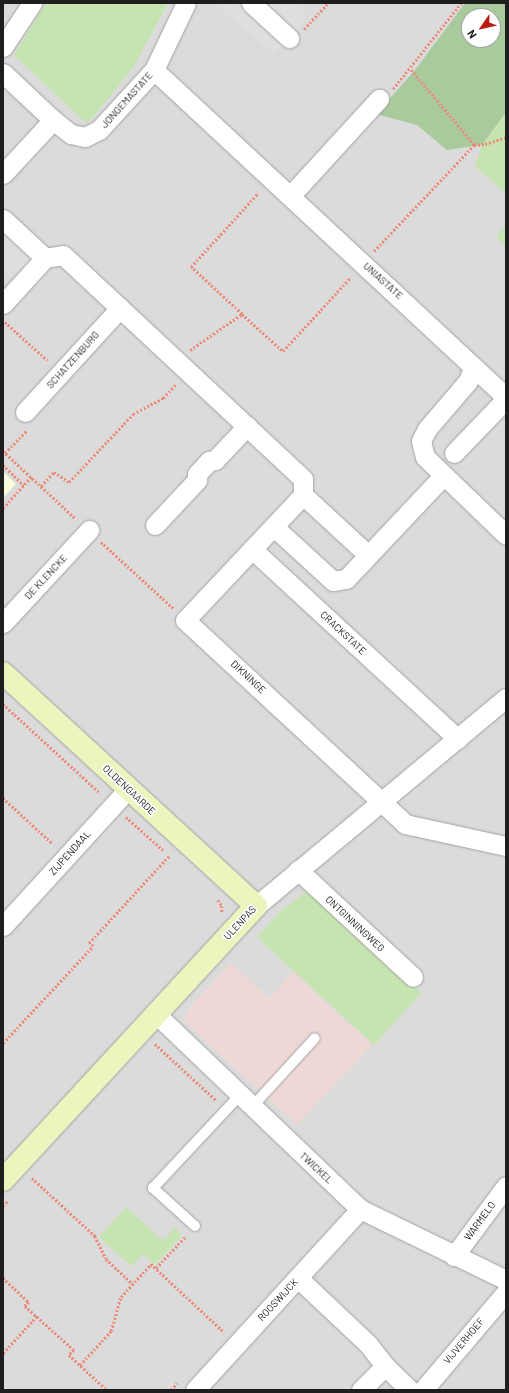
<!DOCTYPE html>
<html>
<head>
<meta charset="utf-8">
<style>
  body { margin:0 }
  #map { position:relative; width:509px; height:1393px; overflow:hidden; background:#eeebe5; font-family:Barlow,sans-serif }
  div>[style] { position:absolute }
  [style*='--x'] { left:calc(var(--x)*1px); top:calc(var(--y)*1px); width:calc(var(--w)*1px); rotate:calc(var(--a)*1deg) }
  .residential>* { inset:0; background:#dcdbdb }
  .commercial>* { inset:0; background:#edd8d5 }
  .education>* { inset:0; background:#fafce0 }
  .grass>* { inset:0; background:#c6e4af }
  .forest>* { inset:0; background:#a8ca9d }
  .parking>* { inset:0; background:#dedede }
  .path>* { height:2.5px; margin-top:-1.25px; transform-origin:0; background:repeating-linear-gradient(90deg,#ed8977 0 2px,transparent 0 4px) }
  .roads { filter:drop-shadow(0 0 1px #a2a2a2) drop-shadow(0 0 1px #a2a2a2) }
  .lane>* { height:10px; margin:-5px; padding:0 5px; transform-origin:5px; border-radius:5px; background:#fff }
  .street>* { height:19px; margin:-9.5px; padding:0 9.5px; transform-origin:9.5px; border-radius:9.5px; background:#fff }
  .secondary>* { height:22px; margin:-11px; padding:0 11px; transform-origin:11px; border-radius:11px; background:#eef4bd }
  span { translate:-50% -50%; white-space:nowrap; text-align:center; line-height:1.15; -webkit-text-stroke:3.5px #fff; paint-order:stroke }
  .street-label { font-size:10px; color:#1e1e1e }
  .frame { position:absolute; inset:0; border:4px solid #1e1e1e; pointer-events:none }
  .north { position:absolute; left:461px; top:8px; width:40px; height:40px; box-sizing:border-box; background:#fff; border:1px solid #a5a5a5; border-radius:50%; rotate:236deg; font-size:11px; font-weight:700; line-height:16px; text-align:center; color:#1e1e1e }
  .north::after { content:''; display:block; margin:auto; width:14px; height:18px; background:#ba1b12; clip-path:polygon(50% 0,100% 100%,50% 72%,0 100%) }
</style>
</head>
<body>
<div id="map">
  <div class="residential">
    <i style="clip-path:polygon(evenodd,3px 3px,506px 3px,506px 1390px,3px 1390px,3px 3px,469px 16px,493px 16px,493px 40px,469px 40px,469px 16px)"></i>
  </div>
  <div class="commercial">
    <i style="clip-path:polygon(231px 963px,269px 998px,293px 972px,372px 1045px,297px 1125px,186px 1023px,184px 1018px,189px 1008px)"></i>
  </div>
  <div class="education">
    <i style="clip-path:polygon(3px 472px,16px 484px,3px 498px)"></i>
  </div>
  <div class="grass">
    <i style="clip-path:polygon(46px 3px,168px 3px,134px 66px,91px 120px,84px 121px,14px 55px)"></i>
    <i style="clip-path:polygon(506px 112px,506px 194px,475px 166px,482px 145px)"></i>
    <i style="clip-path:polygon(506px 225px,506px 246px,496px 237px)"></i>
    <i style="clip-path:polygon(309px 890px,421px 993px,374px 1045px,257px 937px,284px 908px)"></i>
    <i style="clip-path:polygon(126px 1207px,163px 1241px,175px 1228px,182px 1235px,155px 1265px,143px 1254px,131px 1266px,99px 1237px)"></i>
  </div>
  <div class="forest">
    <i style="clip-path:polygon(evenodd,465px 3px,506px 3px,506px 112px,482px 145px,447px 150px,417px 125px,376px 114px,415px 70px,465px 3px,469px 16px,493px 16px,493px 40px,469px 40px,469px 16px)"></i>
  </div>
  <div class="parking">
    <i style="clip-path:polygon(216px 3px,295px 3px,309px 16px,273px 55px)"></i>
    <i style="clip-path:polygon(3px 234px,32px 260px,14px 280px,3px 270px)"></i>
  </div>
  <div class="path">
    <i style="--x:304;--y:29;--w:35;--a:-47"></i>
    <i style="--x:393;--y:89;--w:110;--a:-51.7"></i>
    <i style="--x:474;--y:145;--w:11;--a:-5"></i>
    <i style="--x:485;--y:144;--w:22;--a:-18"></i>
    <i style="--x:374;--y:251;--w:146;--a:-46.7"></i>
    <i style="--x:474;--y:145;--w:99;--a:-130.1"></i>
    <i style="--x:242;--y:314;--w:69;--a:-137.3"></i>
    <i style="--x:191;--y:267;--w:100;--a:-47.8"></i>
    <i style="--x:5;--y:322;--w:57;--a:42.1"></i>
    <i style="--x:190;--y:350;--w:63;--a:-34.7"></i>
    <i style="--x:242;--y:314;--w:55;--a:42.1"></i>
    <i style="--x:283;--y:351;--w:100;--a:-47.4"></i>
    <i style="--x:3;--y:451;--w:100;--a:43"></i>
    <i style="--x:5;--y:453;--w:32;--a:-46"></i>
    <i style="--x:3;--y:465;--w:29;--a:44"></i>
    <i style="--x:41;--y:486;--w:19;--a:-47"></i>
    <i style="--x:54;--y:472;--w:18;--a:34"></i>
    <i style="--x:69;--y:482;--w:93;--a:-46.7"></i>
    <i style="--x:133;--y:414;--w:34;--a:-28"></i>
    <i style="--x:163;--y:398;--w:18;--a:-47"></i>
    <i style="--x:3;--y:508;--w:42;--a:-47.9"></i>
    <i style="--x:101;--y:542;--w:98;--a:42.5"></i>
    <i style="--x:3;--y:704;--w:132;--a:42.5"></i>
    <i style="--x:3;--y:798;--w:68;--a:42.6"></i>
    <i style="--x:126;--y:817;--w:51;--a:41.8"></i>
    <i style="--x:218;--y:900;--w:7;--a:56"></i>
    <i style="--x:222;--y:906;--w:6;--a:90"></i>
    <i style="--x:3;--y:1043;--w:132;--a:-47.1"></i>
    <i style="--x:93;--y:946;--w:5;--a:-143"></i>
    <i style="--x:89;--y:943;--w:118;--a:-47.4"></i>
    <i style="--x:155;--y:1044;--w:83;--a:42.6"></i>
    <i style="--x:32;--y:1178;--w:86;--a:42.6"></i>
    <i style="--x:95;--y:1236;--w:25;--a:64"></i>
    <i style="--x:106;--y:1259;--w:37;--a:43"></i>
    <i style="--x:3;--y:1206;--w:8;--a:-45"></i>
    <i style="--x:156;--y:1268;--w:42;--a:-46.9"></i>
    <i style="--x:3;--y:1278;--w:35;--a:43"></i>
    <i style="--x:29;--y:1302;--w:6;--a:135"></i>
    <i style="--x:25;--y:1306;--w:66;--a:41.9"></i>
    <i style="--x:74;--y:1350;--w:7;--a:135"></i>
    <i style="--x:69;--y:1355;--w:52;--a:42.6"></i>
    <i style="--x:3;--y:1353;--w:50;--a:-47.4"></i>
    <i style="--x:80;--y:1365;--w:46;--a:-47.6"></i>
    <i style="--x:111;--y:1331;--w:35;--a:-74"></i>
    <i style="--x:121;--y:1297;--w:45;--a:-47.7"></i>
    <i style="--x:151;--y:1264;--w:100;--a:43"></i>
    <i style="--x:171;--y:1390;--w:9;--a:-49"></i>
  </div>
  <div class="roads">
    <div class="lane">
      <i style="--x:252;--y:1107;--w:93;--a:-47.6"></i>
      <i style="--x:195;--y:1226;--w:57;--a:-137.9"></i>
      <i style="--x:153;--y:1188;--w:126;--a:-46.9"></i>
    </div>
    <div class="street">
      <i style="--x:251;--y:3;--w:52;--a:42.6"></i>
      <i style="--x:3;--y:47;--w:53;--a:-56.6"></i>
      <i style="--x:154;--y:70;--w:480;--a:42.9"></i>
      <i style="--x:3;--y:73;--w:69;--a:43.2"></i>
      <i style="--x:53;--y:120;--w:23;--a:38"></i>
      <i style="--x:71;--y:134;--w:14;--a:12"></i>
      <i style="--x:85;--y:137;--w:16;--a:-27"></i>
      <i style="--x:99;--y:130;--w:81;--a:-47.5"></i>
      <i style="--x:154;--y:70;--w:74;--a:-64.5"></i>
      <i style="--x:3;--y:174;--w:74;--a:-47.2"></i>
      <i style="--x:290;--y:196;--w:132;--a:-47.5"></i>
      <i style="--x:3;--y:219;--w:57;--a:42.9"></i>
      <i style="--x:3;--y:304;--w:62;--a:-47.6"></i>
      <i style="--x:45;--y:258;--w:18;--a:-9"></i>
      <i style="--x:63;--y:255;--w:328;--a:43"></i>
      <i style="--x:303;--y:479;--w:16;--a:90"></i>
      <i style="--x:473;--y:368;--w:14;--a:111"></i>
      <i style="--x:468;--y:381;--w:63;--a:130.5"></i>
      <i style="--x:427;--y:429;--w:13;--a:117"></i>
      <i style="--x:421;--y:441;--w:16;--a:76"></i>
      <i style="--x:425;--y:457;--w:112;--a:43.9"></i>
      <i style="--x:25;--y:412;--w:141;--a:-47.6"></i>
      <i style="--x:454;--y:453;--w:75;--a:-46.1"></i>
      <i style="--x:155;--y:525;--w:62;--a:-47"></i>
      <i style="--x:197;--y:480;--w:6;--a:-90"></i>
      <i style="--x:197;--y:474;--w:18;--a:-47"></i>
      <i style="--x:209;--y:461;--w:6;--a:-9"></i>
      <i style="--x:215;--y:460;--w:47;--a:-46.7"></i>
      <i style="--x:274;--y:527;--w:80;--a:42.5"></i>
      <i style="--x:333;--y:581;--w:13;--a:-9"></i>
      <i style="--x:346;--y:579;--w:141;--a:-46.7"></i>
      <i style="--x:252;--y:549;--w:280;--a:42.7"></i>
      <i style="--x:367;--y:554;--w:87;--a:-137.3"></i>
      <i style="--x:303;--y:495;--w:172;--a:133.3"></i>
      <i style="--x:185;--y:620;--w:300;--a:42.8"></i>
      <i style="--x:405;--y:824;--w:103;--a:12.3"></i>
      <i style="--x:3;--y:623;--w:127;--a:-47.2"></i>
      <i style="--x:298;--y:870;--w:157;--a:42.9"></i>
      <i style="--x:256;--y:906;--w:325;--a:-39.8"></i>
      <i style="--x:3;--y:926;--w:185;--a:-47.6"></i>
      <i style="--x:156;--y:1014;--w:282;--a:43.7"></i>
      <i style="--x:360;--y:1209;--w:162;--a:25.9"></i>
      <i style="--x:454;--y:1256;--w:87;--a:-53.4"></i>
      <i style="--x:298;--y:1278;--w:96;--a:43.3"></i>
      <i style="--x:368;--y:1344;--w:28;--a:52"></i>
      <i style="--x:385;--y:1366;--w:35;--a:44"></i>
      <i style="--x:195;--y:1390;--w:245;--a:-47.6"></i>
      <i style="--x:361;--y:1390;--w:34;--a:-45"></i>
      <i style="--x:423;--y:1390;--w:128;--a:-49.7"></i>
    </div>
    <div class="secondary">
      <i style="--x:3;--y:673;--w:344;--a:42.6"></i>
      <i style="--x:256;--y:906;--w:373;--a:132.7"></i>
    </div>
  </div>
  <div class="street-label">
    <span style="left:127px;top:100px;rotate:-48deg">JONGEMASTATE</span>
    <span style="left:383px;top:281px;rotate:42deg">UNIASTATE</span>
    <span style="left:73px;top:360px;rotate:-48deg">SCHATZENBURG</span>
    <span style="left:46px;top:577px;rotate:-47deg">DE KLENCKE</span>
    <span style="left:343px;top:633px;rotate:43deg">CRACKSTATE</span>
    <span style="left:248px;top:677px;rotate:43deg">DIKNINGE</span>
    <span style="left:129px;top:790px;rotate:43deg">OLDENGAARDE</span>
    <span style="left:70px;top:853px;rotate:-48deg">ZIJPENDAAL</span>
    <span style="left:240px;top:923px;rotate:-47deg">ULENPAS</span>
    <span style="left:355px;top:924px;rotate:43deg">ONTGINNINGWEG</span>
    <span style="left:316px;top:1168px;rotate:43deg">TWICKEL</span>
    <span style="left:480px;top:1221px;rotate:-54deg">WARMELO</span>
    <span style="left:278px;top:1300px;rotate:-47deg">ROOSWIJCK</span>
    <span style="left:464px;top:1341px;rotate:-50deg">VIJVERHOEF</span>
  </div>
  <div class="frame"></div>
  <div class="north">N</div>
</div>
</body>
</html>
